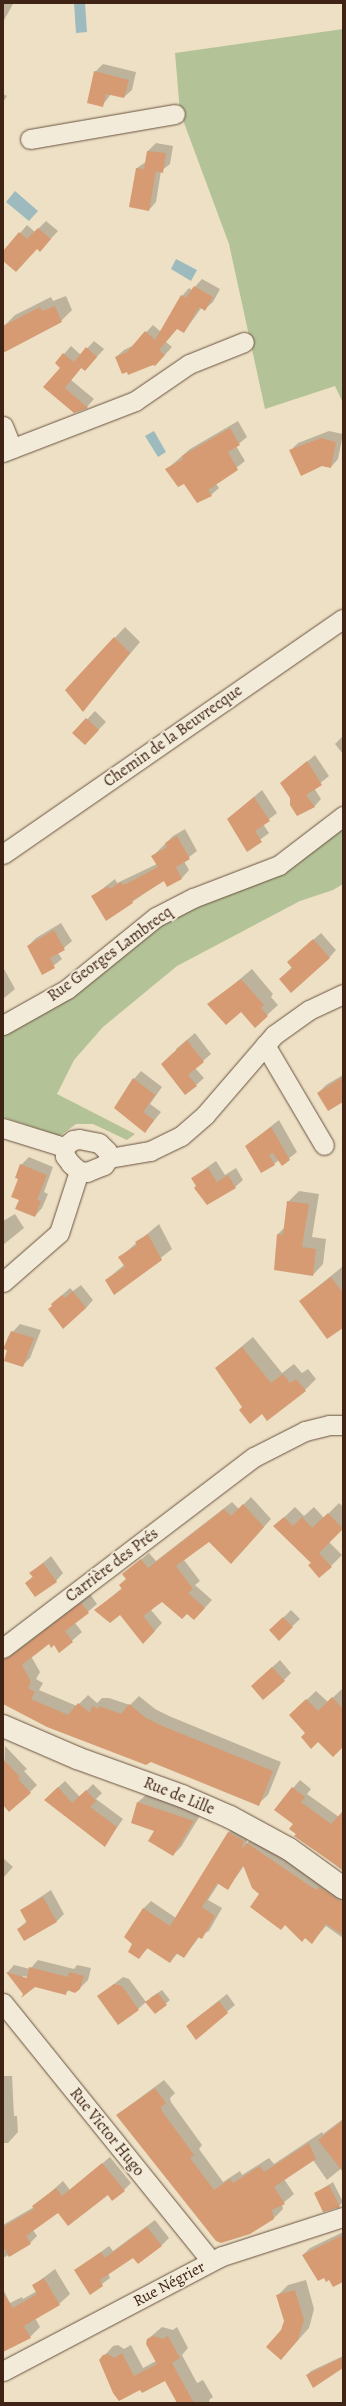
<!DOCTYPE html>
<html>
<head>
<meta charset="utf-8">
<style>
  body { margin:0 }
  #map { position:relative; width:346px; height:2406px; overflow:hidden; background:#ede0c4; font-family:Alegreya,serif }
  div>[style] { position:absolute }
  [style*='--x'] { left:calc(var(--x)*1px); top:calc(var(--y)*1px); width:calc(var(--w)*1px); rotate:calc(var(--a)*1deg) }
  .green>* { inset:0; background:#b4c397 }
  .water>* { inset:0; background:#9dbbbe }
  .shadow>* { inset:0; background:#0003 }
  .building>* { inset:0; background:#d69b73 }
  .roads { filter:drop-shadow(0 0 1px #6a5241) drop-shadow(0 0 1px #6a5241) }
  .minor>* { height:19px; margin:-9.5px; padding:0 9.5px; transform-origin:9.5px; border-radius:9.5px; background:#f3ebd9 }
  .secondary>* { height:22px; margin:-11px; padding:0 11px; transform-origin:11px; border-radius:11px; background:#f3ebd9 }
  span { translate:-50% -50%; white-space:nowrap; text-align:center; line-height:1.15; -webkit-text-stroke:3.5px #f3ebd9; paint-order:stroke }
  .street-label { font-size:16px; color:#3f2315 }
  .frame { position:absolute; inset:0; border:4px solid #3f2315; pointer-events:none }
</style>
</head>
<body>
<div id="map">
  <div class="green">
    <i style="clip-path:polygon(343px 29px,343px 403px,335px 386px,265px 409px,229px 244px,180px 112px,175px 53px)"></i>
    <i style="clip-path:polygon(343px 826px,343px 884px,333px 890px,300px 901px,177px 966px,103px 1027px,74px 1060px,57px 1094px,135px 1134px,127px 1140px,93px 1124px,76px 1124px,60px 1136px,3px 1117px,3px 1036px,82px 989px,172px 916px)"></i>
  </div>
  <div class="water">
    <i style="clip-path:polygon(74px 3px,85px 3px,87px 32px,76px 33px)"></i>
    <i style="clip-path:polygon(15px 191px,38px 211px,29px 221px,6px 202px)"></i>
    <i style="clip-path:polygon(176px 259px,197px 270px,191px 281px,171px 269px)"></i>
    <i style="clip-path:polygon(154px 431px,166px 452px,158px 457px,145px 436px)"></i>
  </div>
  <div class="shadow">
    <i style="clip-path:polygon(3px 3px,13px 4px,3px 22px)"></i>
    <i style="clip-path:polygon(103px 64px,136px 72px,132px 90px,124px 97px,111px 94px,102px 106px,95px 72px)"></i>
    <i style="clip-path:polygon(3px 94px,7px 96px,3px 102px)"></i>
    <i style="clip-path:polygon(156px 143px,173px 146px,170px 164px,161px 171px,156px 202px,149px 210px,137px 168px,147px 161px,148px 151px)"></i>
    <i style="clip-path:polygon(46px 221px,58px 231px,47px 243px,3px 259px,3px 253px,27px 225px,35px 232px)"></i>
    <i style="clip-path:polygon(202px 279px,220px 289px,213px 302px,205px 309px,202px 307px,184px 332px,177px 328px,166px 342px,172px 347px,162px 358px,116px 357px,124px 350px,134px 345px,153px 325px,161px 332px,182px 296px,189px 288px,192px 290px)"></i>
    <i style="clip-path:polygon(66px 296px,72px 310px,61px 321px,3px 351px,4px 326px,15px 315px,51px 297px,53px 301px)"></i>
    <i style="clip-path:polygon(94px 341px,104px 349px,85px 370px,82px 367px,71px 380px,94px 399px,87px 407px,74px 412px,45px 387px,61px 367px,64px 354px,71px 346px,81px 355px)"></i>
    <i style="clip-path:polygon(238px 421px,247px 437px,236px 446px,245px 461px,216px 484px,219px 488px,211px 495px,185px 482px,167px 469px,190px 449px)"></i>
    <i style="clip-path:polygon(329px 431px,343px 434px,338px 459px,331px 467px,290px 451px,298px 443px)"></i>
    <i style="clip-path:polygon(125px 627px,140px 642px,83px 710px,66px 690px)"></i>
    <i style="clip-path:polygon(95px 711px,106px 722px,85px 744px,74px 733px)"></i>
    <i style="clip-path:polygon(343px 736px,343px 754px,335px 744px)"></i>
    <i style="clip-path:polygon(315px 755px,329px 776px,314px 788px,321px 799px,314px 807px,298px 815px,291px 798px,282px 783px)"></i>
    <i style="clip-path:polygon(262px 790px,277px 813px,263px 824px,269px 833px,247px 850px,228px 819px)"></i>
    <i style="clip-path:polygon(185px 829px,197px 851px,184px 861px,189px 870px,182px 878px,168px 886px,164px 880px,132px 902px,93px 896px,115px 879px,117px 883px,157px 864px,153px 856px,173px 836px)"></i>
    <i style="clip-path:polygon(61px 923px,72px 941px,58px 953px,62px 959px,43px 974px,28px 946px,36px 938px)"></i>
    <i style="clip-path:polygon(321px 933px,336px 950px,329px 958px,280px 979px,292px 967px,296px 955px)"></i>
    <i style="clip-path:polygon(3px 967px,15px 989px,3px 999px)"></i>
    <i style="clip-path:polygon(252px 969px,273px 994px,271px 997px,278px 1005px,255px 1026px,241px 1010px,209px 1005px)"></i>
    <i style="clip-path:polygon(195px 1033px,211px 1054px,195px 1068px,204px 1078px,186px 1094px,176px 1049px)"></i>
    <i style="clip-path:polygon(141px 1071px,162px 1087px,150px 1104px,161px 1112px,145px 1132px,134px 1079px)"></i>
    <i style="clip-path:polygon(343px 1075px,343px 1101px,318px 1093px,326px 1085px)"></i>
    <i style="clip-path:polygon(279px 1120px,297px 1152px,282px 1164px,279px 1160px,274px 1164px,246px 1146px)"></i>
    <i style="clip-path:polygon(29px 1157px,53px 1167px,44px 1192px,48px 1194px,42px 1208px,35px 1216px,20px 1200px,21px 1165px)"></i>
    <i style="clip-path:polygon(216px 1161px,225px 1175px,236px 1168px,243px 1180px,235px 1187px,192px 1178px)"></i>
    <i style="clip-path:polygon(299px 1191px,319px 1194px,312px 1237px,326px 1239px,323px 1264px,313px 1275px,278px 1234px,285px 1227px,288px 1202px)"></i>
    <i style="clip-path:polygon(15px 1214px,24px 1228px,3px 1245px,3px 1221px)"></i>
    <i style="clip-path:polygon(159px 1224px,172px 1249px,115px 1294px,106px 1280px,124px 1265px,120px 1257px)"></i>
    <i style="clip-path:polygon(342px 1267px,343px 1268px,343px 1327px,300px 1301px)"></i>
    <i style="clip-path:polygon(81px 1285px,93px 1300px,86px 1308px,52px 1304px,70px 1288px,73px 1291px)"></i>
    <i style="clip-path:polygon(20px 1324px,41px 1330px,30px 1358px,23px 1365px,5px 1349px,8px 1337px)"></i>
    <i style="clip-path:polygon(253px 1337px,282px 1373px,294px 1364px,302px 1373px,308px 1369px,316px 1379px,305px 1390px,243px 1406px,216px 1368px)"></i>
    <i style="clip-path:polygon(251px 1497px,271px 1519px,239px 1555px,209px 1541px,184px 1560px,200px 1581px,195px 1585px,212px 1600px,201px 1612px,187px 1613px,162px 1601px,151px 1610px,162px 1623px,150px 1636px,121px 1613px,96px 1610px,122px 1588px,127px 1579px,123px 1574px,149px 1553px,156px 1561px,232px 1502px,239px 1509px)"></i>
    <i style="clip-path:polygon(339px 1503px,343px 1507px,343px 1528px,329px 1542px,342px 1555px,331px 1566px,312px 1563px,275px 1526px,295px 1507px,304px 1516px,314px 1507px,324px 1518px)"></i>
    <i style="clip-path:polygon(51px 1556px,63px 1573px,56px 1581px,26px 1583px,33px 1576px,31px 1573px)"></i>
    <i style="clip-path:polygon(90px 1594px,97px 1604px,75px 1623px,82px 1632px,59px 1652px,54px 1644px,49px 1643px,31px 1656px,40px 1672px,36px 1679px,43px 1683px,39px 1690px,77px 1706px,88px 1695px,97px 1703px,102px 1698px,109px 1698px,130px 1705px,139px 1696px,155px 1709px,169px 1716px,281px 1762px,268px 1795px,258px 1804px,3px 1703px,3px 1658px)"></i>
    <i style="clip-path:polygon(291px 1610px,300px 1619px,279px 1639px,271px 1630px)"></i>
    <i style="clip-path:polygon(280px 1660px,291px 1673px,284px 1680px,252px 1686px)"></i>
    <i style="clip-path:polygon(342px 1689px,343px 1745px,307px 1733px,300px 1706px,316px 1691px,328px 1702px)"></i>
    <i style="clip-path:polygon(5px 1746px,27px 1769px,24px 1771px,37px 1785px,30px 1792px,3px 1804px)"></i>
    <i style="clip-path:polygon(300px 1780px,311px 1789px,307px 1794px,339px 1817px,343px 1812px,343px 1871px,290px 1829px,294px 1823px,275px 1809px)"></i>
    <i style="clip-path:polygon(65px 1781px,80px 1797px,93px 1784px,102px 1793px,96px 1799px,123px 1819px,104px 1846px,52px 1793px)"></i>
    <i style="clip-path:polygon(146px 1795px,201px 1814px,181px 1847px,173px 1855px,155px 1830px,132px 1822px,138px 1802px)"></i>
    <i style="clip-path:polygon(235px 1826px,250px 1834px,246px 1844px,254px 1836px,343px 1892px,343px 1938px,326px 1926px,312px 1942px,285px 1924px,261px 1894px,244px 1866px,228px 1888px,219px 1883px,208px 1900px,222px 1908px,209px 1931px,200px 1936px,184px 1957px,178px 1953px,170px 1962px,148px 1948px,139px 1958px,134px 1944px,125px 1937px,144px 1908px,151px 1901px,176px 1918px,228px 1833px)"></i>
    <i style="clip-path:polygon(3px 1858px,13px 1867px,3px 1878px)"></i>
    <i style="clip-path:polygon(51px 1890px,64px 1914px,57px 1921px,18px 1929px,27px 1921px,21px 1910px)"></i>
    <i style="clip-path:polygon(evenodd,38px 1960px,74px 1969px,77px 1965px,91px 1968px,88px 1980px,80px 1988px,69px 1990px,65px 1994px,34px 1986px,24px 1993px,7px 1973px,14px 1965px,30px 1969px,38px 1960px,23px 1976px,32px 1978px,31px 1980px,23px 1978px,23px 1976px)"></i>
    <i style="clip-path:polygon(123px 1977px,129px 1979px,146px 2002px,138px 2009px,99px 1996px)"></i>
    <i style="clip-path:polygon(162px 1990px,170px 2000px,155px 2013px,150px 1998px)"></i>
    <i style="clip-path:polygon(227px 1994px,235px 2005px,196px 2038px,187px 2026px)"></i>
    <i style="clip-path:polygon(3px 2076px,12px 2076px,14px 2116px,17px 2116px,18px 2132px,8px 2143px,3px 2143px)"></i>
    <i style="clip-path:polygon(164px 2080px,175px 2093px,170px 2098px,171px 2102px,202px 2145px,199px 2149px,223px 2182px,240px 2171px,242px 2175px,269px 2158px,274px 2164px,322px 2132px,323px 2134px,343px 2119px,343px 2167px,327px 2180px,313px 2160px,284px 2179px,294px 2194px,282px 2204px,283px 2209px,274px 2218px,250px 2233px,117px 2115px)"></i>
    <i style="clip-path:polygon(110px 2157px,131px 2183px,124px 2190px,112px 2200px,108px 2194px,58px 2212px,33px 2230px,37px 2236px,30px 2243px,3px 2258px,3px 2225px,34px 2207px,63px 2181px,70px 2190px)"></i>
    <i style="clip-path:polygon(333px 2182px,343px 2202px,339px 2206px,315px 2194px)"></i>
    <i style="clip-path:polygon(155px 2220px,169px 2238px,161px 2246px,134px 2257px,108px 2273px,110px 2278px,90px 2293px,76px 2270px,109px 2246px,113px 2251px)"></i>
    <i style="clip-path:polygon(343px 2232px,343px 2282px,324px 2277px,303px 2255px,310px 2248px)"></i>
    <i style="clip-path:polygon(55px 2269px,70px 2294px,59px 2304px,35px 2318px,40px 2327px,30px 2337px,3px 2351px,3px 2289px,10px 2303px,22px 2297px,23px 2299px,37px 2291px,34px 2285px)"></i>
    <i style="clip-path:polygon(306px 2280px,314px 2309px,309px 2328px,281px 2359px,285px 2321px,277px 2296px,288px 2285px)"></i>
    <i style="clip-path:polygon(162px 2327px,173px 2330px,177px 2327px,188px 2348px,182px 2355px,197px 2383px,203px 2380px,213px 2397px,209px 2400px,210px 2403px,178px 2403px,165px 2380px,142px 2392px,104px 2356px,113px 2346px,118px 2345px,124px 2349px,131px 2345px,143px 2368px,156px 2361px,148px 2339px)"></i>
    <i style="clip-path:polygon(343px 2356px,343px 2367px,307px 2375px,311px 2371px)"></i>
  </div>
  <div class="building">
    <i style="clip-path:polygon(94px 71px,129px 80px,124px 98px,106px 94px,103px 107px,87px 103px)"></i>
    <i style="clip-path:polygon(147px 151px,166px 153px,163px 173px,156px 171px,149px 211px,129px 207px,136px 168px,144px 169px)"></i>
    <i style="clip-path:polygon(38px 228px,51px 239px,40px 252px,37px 249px,16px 272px,3px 261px,3px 251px,19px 232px,27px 239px)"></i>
    <i style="clip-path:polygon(194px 286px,213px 297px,205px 311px,199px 307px,184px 333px,177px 329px,159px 350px,165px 355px,155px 366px,153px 365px,128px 375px,127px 372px,122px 374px,115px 357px,127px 352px,145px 331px,155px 340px,181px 295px,186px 298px)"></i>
    <i style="clip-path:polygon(55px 306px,62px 322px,3px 353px,3px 326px,40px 307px,42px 311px)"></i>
    <i style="clip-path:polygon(86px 347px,97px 357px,85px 371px,74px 362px)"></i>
    <i style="clip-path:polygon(63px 353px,81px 368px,65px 388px,88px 408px,74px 413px,43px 387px,60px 368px,55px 363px)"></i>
    <i style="clip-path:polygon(230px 428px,240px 445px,228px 452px,238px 470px,208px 490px,212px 496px,197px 503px,184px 484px,178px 487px,165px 469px,183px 459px,182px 456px)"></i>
    <i style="clip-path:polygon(321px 438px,336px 442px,331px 468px,322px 466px,301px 476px,289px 450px)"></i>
    <i style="clip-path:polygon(114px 637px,130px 653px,83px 712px,65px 690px)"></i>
    <i style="clip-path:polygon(86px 718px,99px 730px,85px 745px,72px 733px)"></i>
    <i style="clip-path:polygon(307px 761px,322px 785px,306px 795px,315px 807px,297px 816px,290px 805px,290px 798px,280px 783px)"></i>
    <i style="clip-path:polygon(254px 797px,270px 821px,255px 831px,262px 842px,247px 852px,227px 819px)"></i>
    <i style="clip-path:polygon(177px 836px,190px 859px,176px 867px,182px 879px,167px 887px,164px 881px,132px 901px,133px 903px,106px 921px,91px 896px,108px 886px,110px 889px,121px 882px,123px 885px,130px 882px,158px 867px,151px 856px,167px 847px,165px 843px)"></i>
    <i style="clip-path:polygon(54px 930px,65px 950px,50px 958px,55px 968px,42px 975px,27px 946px)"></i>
    <i style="clip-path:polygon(313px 939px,330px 958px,291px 993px,279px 979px,292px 968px,287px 962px)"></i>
    <i style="clip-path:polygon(241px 979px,264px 1005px,261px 1008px,268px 1016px,255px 1028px,241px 1012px,226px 1025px,207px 1004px)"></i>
    <i style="clip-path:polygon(187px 1040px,204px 1062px,188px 1075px,197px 1086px,185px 1095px,161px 1064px)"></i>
    <i style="clip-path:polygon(343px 1077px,343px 1102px,328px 1111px,317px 1093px)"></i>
    <i style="clip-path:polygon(133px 1078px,155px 1095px,143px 1112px,154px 1120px,145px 1133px,114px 1108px)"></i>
    <i style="clip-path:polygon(271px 1127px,290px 1160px,282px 1166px,273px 1153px,269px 1155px,275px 1165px,261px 1173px,245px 1146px)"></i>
    <i style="clip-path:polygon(20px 1164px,47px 1175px,37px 1200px,41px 1201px,35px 1217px,15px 1209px,19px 1200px,11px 1197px,18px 1179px,15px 1178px)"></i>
    <i style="clip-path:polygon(208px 1168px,217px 1182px,228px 1175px,236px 1188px,207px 1205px,194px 1188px,196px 1186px,191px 1178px)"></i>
    <i style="clip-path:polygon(287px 1201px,309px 1204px,302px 1247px,316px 1249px,313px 1276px,274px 1270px,277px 1234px,283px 1235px)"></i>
    <i style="clip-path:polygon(148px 1234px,162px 1260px,114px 1295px,105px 1280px,125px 1267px,118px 1257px,137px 1245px,135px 1242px)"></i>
    <i style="clip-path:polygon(331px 1277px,343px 1293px,343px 1328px,327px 1339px,299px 1301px)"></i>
    <i style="clip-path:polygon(73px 1291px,86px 1308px,63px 1329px,48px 1309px,52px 1306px,51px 1304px,62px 1295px,65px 1298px)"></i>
    <i style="clip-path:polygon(11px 1331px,34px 1338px,23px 1367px,4px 1361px,7px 1350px,3px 1349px)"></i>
    <i style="clip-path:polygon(242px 1347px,271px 1383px,283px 1374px,290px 1383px,296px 1379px,306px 1391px,267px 1421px,262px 1414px,250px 1424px,239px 1410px,242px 1407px,215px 1368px)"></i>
    <i style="clip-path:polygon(243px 1504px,264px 1527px,231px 1564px,209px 1542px,176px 1566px,193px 1589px,188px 1593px,205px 1608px,194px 1620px,187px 1614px,182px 1619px,162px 1602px,143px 1616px,155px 1631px,143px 1644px,120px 1615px,110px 1623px,94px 1610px,122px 1589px,119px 1585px,126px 1579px,122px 1574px,141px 1559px,148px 1568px,224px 1509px,231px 1516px)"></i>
    <i style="clip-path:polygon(328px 1513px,343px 1529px,319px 1553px,332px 1567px,319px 1578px,308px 1565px,311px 1563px,273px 1526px,284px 1517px,293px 1526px,302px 1517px,312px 1528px)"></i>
    <i style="clip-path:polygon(43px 1563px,57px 1582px,35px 1597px,25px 1583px,33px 1577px,29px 1573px)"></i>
    <i style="clip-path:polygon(81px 1603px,89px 1613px,65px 1631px,73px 1642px,59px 1653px,54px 1645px,51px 1648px,49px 1644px,22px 1665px,31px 1682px,28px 1688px,35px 1692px,31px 1699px,68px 1715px,78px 1703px,90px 1713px,92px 1706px,98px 1709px,99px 1706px,121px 1714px,129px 1704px,146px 1718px,160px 1725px,273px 1771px,259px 1806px,151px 1762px,146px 1765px,47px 1727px,3px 1704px,3px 1659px,10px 1657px)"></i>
    <i style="clip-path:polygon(283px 1617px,293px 1627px,279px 1641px,269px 1630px)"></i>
    <i style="clip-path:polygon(272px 1667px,285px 1681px,263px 1700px,251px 1686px)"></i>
    <i style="clip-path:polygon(332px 1697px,343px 1709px,343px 1747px,333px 1757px,318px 1742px,311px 1749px,301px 1737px,305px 1733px,289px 1715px,306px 1699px,318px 1711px)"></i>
    <i style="clip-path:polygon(3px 1759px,20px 1777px,18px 1779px,31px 1793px,9px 1812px,3px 1805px)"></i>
    <i style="clip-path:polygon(58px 1787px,72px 1803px,86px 1790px,96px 1801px,90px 1807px,117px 1827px,105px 1847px,44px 1800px)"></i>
    <i style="clip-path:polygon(292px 1787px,305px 1797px,301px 1802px,331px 1824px,343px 1811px,343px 1870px,294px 1836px,296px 1834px,289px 1829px,293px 1824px,274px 1810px)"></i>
    <i style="clip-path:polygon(137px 1802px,194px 1821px,173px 1856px,148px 1841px,154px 1831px,131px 1823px)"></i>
    <i style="clip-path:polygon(228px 1832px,244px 1841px,241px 1850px,247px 1843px,316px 1890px,319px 1887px,343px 1903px,343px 1935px,326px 1924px,312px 1944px,305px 1938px,302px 1942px,285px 1925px,281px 1930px,250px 1907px,259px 1894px,252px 1888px,243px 1865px,228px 1890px,217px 1883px,202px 1907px,215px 1916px,202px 1939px,198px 1937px,184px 1958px,176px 1953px,170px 1963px,147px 1948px,139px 1959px,128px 1952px,132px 1944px,124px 1937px,143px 1908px,170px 1926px)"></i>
    <i style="clip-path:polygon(43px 1897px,57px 1922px,24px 1941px,17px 1929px,27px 1923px,20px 1910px)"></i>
    <i style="clip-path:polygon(29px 1967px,68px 1977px,69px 1972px,84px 1976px,80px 1989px,75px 1993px,67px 1990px,66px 1995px,35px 1987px,21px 1998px,23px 1994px,6px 1972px,27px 1978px)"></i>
    <i style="clip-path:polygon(114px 1984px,122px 1986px,139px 2010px,118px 2025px,97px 1996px)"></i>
    <i style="clip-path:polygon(158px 1993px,167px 2005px,155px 2014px,145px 2002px)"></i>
    <i style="clip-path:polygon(219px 2001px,228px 2013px,196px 2040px,186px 2026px)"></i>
    <i style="clip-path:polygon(155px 2088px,166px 2103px,161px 2107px,162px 2111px,194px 2155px,190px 2158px,214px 2190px,230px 2179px,233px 2183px,260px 2166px,264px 2172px,309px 2143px,316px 2159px,274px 2187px,285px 2204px,272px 2210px,274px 2219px,250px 2234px,221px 2243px,216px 2241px,116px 2115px)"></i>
    <i style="clip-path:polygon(343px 2120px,343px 2172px,318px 2140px)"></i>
    <i style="clip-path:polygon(102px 2163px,125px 2191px,112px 2201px,108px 2195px,68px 2226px,58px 2213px,26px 2236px,31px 2244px,9px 2257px,3px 2246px,3px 2227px,34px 2209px,32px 2206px,56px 2188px,62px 2196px)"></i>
    <i style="clip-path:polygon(329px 2185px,340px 2207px,323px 2212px,314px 2193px)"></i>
    <i style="clip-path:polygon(147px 2227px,162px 2246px,138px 2264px,133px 2258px,100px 2280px,103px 2286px,90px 2295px,74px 2270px,101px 2252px,105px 2258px)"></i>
    <i style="clip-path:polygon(343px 2235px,343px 2282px,333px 2287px,329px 2280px,326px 2282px,324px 2278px,318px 2281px,302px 2255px)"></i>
    <i style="clip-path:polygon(44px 2278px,60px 2305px,24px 2326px,31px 2338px,3px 2352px,3px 2292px,13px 2308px,37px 2294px,32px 2285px)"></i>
    <i style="clip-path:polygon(295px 2290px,304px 2320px,298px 2340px,281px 2360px,266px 2347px,281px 2330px,284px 2321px,276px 2295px)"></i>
    <i style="clip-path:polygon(153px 2336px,163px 2339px,168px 2336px,180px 2358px,172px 2363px,194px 2403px,177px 2403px,165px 2381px,142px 2393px,140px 2390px,119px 2401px,113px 2393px,99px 2360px,103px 2355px,108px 2354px,114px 2358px,122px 2353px,134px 2376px,157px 2364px,146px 2344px,147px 2339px)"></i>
    <i style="clip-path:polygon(343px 2357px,343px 2368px,313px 2388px,306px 2375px)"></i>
  </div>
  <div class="roads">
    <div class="minor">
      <i style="--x:30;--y:139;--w:147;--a:-9.8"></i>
      <i style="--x:3;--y:426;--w:24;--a:68"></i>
      <i style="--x:3;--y:452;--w:142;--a:-21.1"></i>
      <i style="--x:135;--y:401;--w:65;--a:-34.4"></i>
      <i style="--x:189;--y:364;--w:59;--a:-21.8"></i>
      <i style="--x:3;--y:854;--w:413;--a:-34.7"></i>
      <i style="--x:3;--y:1025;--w:73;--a:-29.4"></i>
      <i style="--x:67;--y:989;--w:114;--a:-39"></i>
      <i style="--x:156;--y:917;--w:42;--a:-27.2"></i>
      <i style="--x:193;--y:898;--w:92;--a:-21"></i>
      <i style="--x:279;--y:865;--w:81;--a:-37.4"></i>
      <i style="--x:265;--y:1045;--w:116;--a:59.5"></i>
      <i style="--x:3;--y:1128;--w:64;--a:17.3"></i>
      <i style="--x:79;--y:1139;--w:20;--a:11"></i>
      <i style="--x:99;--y:1143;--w:11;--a:45"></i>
      <i style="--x:107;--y:1151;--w:7;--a:74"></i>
      <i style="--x:109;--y:1158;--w:9;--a:126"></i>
      <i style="--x:104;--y:1165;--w:18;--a:158"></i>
      <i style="--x:87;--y:1172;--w:8;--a:-173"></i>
      <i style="--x:79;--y:1171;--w:11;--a:-139"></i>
      <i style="--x:71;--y:1164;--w:10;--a:-127"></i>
      <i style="--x:65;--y:1156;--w:9;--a:-96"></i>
      <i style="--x:64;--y:1147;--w:11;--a:-38"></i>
      <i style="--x:73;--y:1140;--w:6;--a:-9"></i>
      <i style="--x:109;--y:1158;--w:42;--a:-9.7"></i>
      <i style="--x:150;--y:1151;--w:34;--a:-26"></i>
      <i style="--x:181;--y:1136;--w:32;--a:-41"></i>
      <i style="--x:205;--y:1115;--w:106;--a:-49.2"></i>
      <i style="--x:274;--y:1035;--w:43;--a:-35.5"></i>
      <i style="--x:309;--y:1010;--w:38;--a:-25"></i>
      <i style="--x:3;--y:1282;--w:74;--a:-41.2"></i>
      <i style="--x:59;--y:1233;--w:65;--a:-72.1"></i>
      <i style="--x:3;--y:1648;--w:315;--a:-37.3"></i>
      <i style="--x:254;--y:1457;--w:57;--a:-27"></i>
      <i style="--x:305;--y:1431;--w:25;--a:-14"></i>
      <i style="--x:329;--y:1425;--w:14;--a:0"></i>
      <i style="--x:3;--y:2003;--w:331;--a:51.1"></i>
      <i style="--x:3;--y:2371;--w:247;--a:-27.7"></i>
      <i style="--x:222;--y:2256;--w:127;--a:-17.9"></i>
    </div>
    <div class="secondary">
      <i style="--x:3;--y:1726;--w:81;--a:23.4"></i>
      <i style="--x:77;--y:1758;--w:112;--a:19.9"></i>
      <i style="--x:182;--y:1796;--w:52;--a:23.6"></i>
      <i style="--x:230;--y:1817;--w:67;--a:28.5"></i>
      <i style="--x:289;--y:1849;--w:67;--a:35.8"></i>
    </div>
  </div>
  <div class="street-label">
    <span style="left:173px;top:736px;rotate:-35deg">Chemin de la Beuvrecque</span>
    <span style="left:110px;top:954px;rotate:-36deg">Rue Georges Lambrecq</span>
    <span style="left:112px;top:1565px;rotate:-37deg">Carrière des Prés</span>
    <span style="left:179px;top:1796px;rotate:22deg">Rue de Lille</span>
    <span style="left:107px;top:2132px;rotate:51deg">Rue Victor Hugo</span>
    <span style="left:169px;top:2284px;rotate:-28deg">Rue Négrier</span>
  </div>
  <div class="frame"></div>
</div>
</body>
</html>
